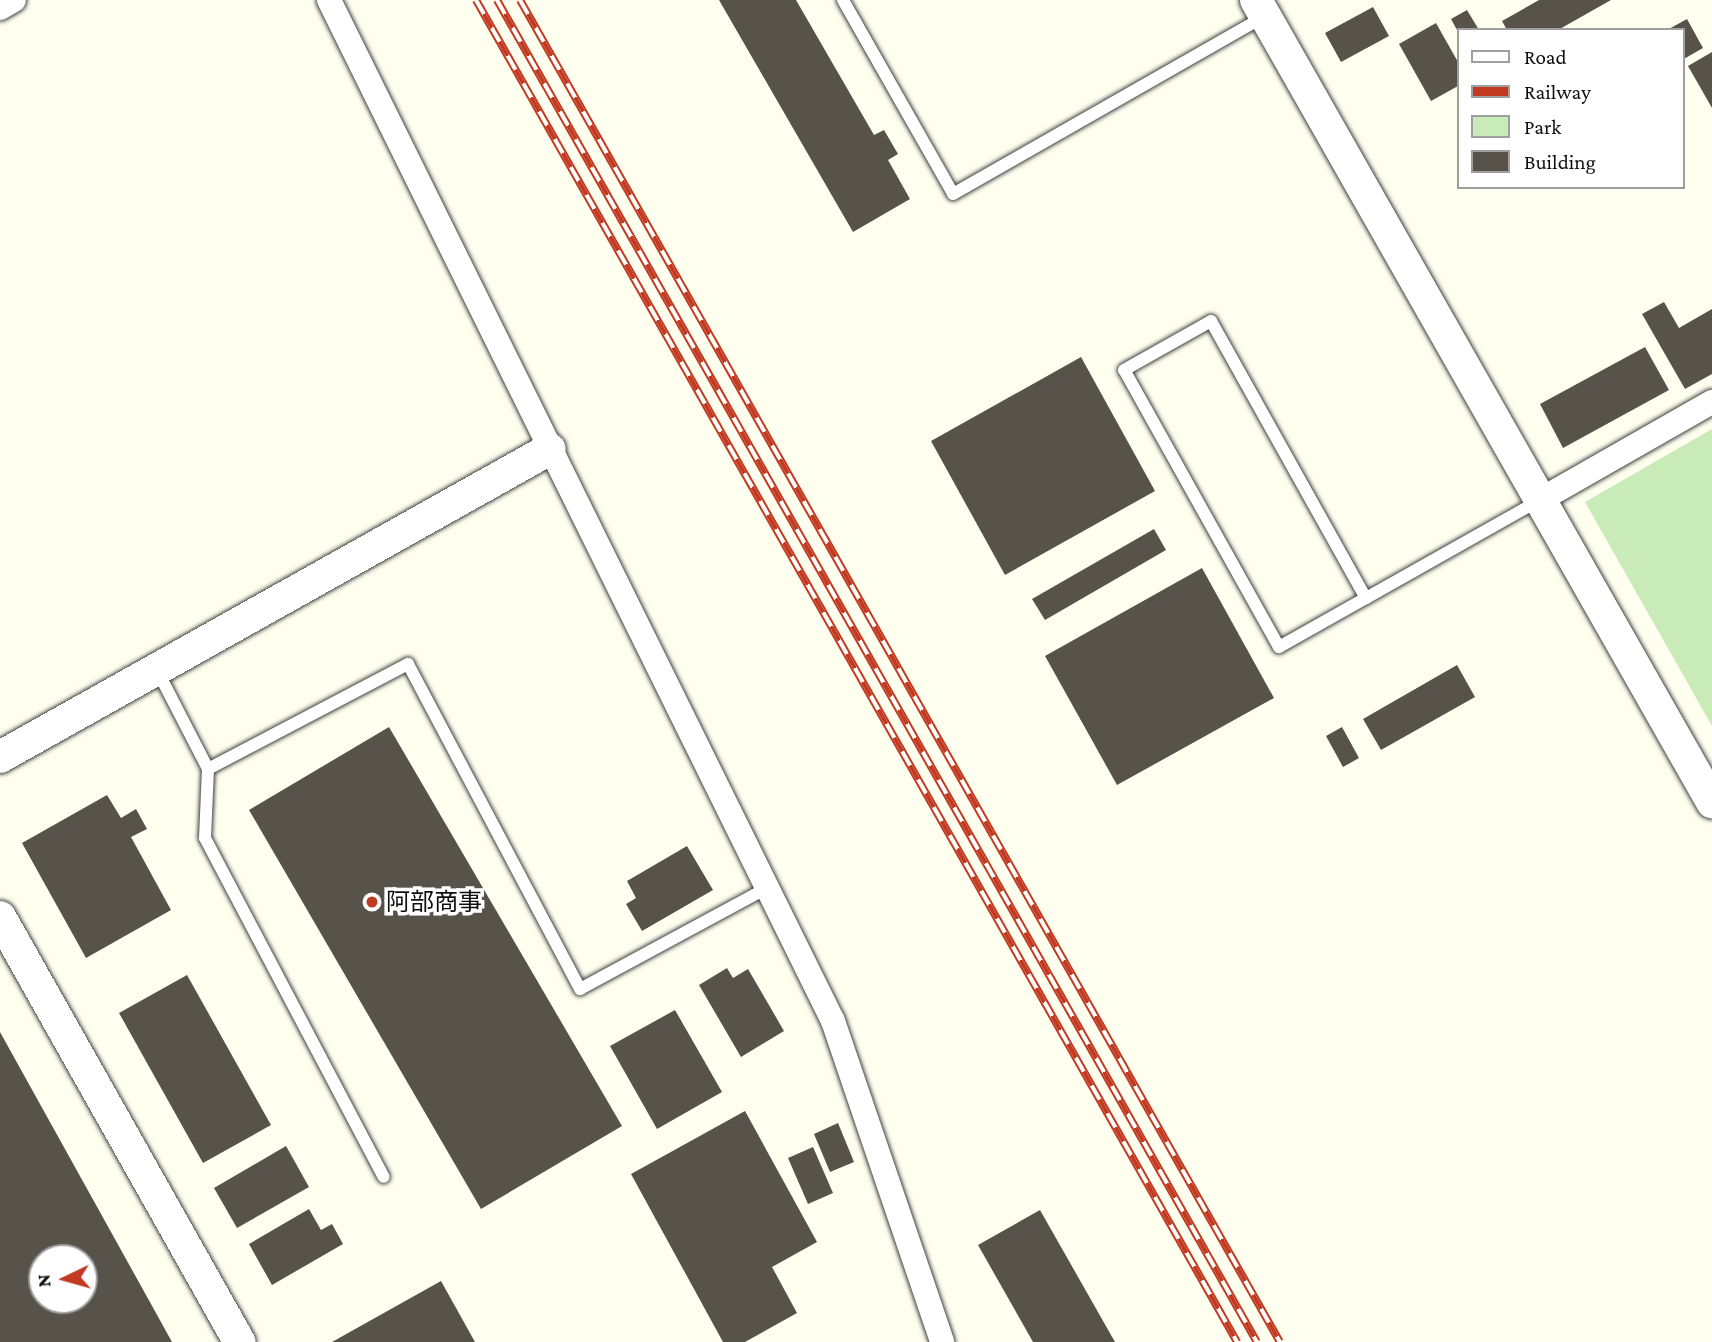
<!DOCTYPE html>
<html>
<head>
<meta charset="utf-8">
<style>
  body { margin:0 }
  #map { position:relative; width:1712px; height:1342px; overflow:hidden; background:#ffffef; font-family:"Crimson Pro","Noto Sans JP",serif }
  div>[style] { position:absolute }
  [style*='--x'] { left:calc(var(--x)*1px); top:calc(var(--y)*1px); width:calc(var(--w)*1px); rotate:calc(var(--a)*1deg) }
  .green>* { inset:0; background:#c8ebb7 }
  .building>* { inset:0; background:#57524a }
  .roads { filter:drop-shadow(0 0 2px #414141) drop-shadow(0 0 2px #414141) }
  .service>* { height:12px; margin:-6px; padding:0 6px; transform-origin:6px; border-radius:6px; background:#fff }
  .minor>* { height:24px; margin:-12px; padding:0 12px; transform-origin:12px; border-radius:12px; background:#fff }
  .tertiary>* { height:32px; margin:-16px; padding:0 16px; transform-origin:16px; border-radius:16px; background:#fff }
  .rail>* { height:8px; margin-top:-4px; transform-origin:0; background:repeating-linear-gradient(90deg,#fff 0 16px,#c23a22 0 32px); box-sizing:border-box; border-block:2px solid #c23a22 }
  .dots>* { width:19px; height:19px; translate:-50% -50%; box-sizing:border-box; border:4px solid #fff; border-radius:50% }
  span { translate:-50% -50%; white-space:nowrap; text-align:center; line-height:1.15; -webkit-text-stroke:7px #fff; paint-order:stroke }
  .poi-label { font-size:24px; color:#0e0e0e }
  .left { translate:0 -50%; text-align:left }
  .legend { position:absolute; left:1457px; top:28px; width:228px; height:161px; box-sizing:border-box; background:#fff; border:2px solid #9f9f9f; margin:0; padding:9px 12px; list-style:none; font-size:21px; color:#0e0e0e }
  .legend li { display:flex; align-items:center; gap:14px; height:35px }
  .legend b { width:35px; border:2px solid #9f9f9f }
  .north { position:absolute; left:28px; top:1244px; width:70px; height:70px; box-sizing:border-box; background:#fff; border:2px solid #9f9f9f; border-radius:50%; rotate:265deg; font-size:19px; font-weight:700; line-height:28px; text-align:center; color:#0e0e0e }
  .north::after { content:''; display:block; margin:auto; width:24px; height:32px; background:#c23a22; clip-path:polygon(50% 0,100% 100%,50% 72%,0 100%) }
</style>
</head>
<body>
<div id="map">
  <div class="green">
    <i style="clip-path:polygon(1712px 429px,1712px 726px,1585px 502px)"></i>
  </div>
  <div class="building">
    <i style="clip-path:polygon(719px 0,796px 0,874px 135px,884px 130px,898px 154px,888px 160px,910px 199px,853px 232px)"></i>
    <i style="clip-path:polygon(1539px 0,1611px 0,1558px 30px,1507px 30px,1502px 21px)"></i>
    <i style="clip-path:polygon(1373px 7px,1389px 36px,1341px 62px,1325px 33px)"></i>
    <i style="clip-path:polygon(1467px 10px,1479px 30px,1457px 30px,1451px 19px)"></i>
    <i style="clip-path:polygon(1687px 19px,1703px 48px,1682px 60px,1682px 30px,1667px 30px)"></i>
    <i style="clip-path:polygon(1436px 23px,1458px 62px,1458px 86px,1431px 101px,1399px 44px)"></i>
    <i style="clip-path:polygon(1712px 52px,1712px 108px,1688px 66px)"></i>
    <i style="clip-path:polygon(1664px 302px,1679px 328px,1712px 309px,1712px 374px,1685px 389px,1642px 314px)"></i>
    <i style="clip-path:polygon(1645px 347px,1669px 390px,1563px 448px,1540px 404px)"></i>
    <i style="clip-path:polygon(1081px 357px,1155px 491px,1005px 575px,931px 441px)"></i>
    <i style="clip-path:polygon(1154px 529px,1166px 550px,1045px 620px,1032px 599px)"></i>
    <i style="clip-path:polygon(1202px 568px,1274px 698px,1117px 785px,1045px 656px)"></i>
    <i style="clip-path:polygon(1457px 665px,1475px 697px,1381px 750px,1363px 719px)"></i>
    <i style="clip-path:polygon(389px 727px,622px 1126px,481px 1209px,249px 810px)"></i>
    <i style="clip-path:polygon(1342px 727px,1359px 758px,1343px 767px,1326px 736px)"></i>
    <i style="clip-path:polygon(107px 795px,121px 818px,136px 809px,147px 829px,131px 837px,171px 910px,86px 958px,22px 843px)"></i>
    <i style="clip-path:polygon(687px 846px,713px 890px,642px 931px,626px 904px,636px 898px,627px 881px)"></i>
    <i style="clip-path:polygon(727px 968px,733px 978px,748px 969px,784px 1031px,741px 1057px,699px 985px)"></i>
    <i style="clip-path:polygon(187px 975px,271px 1125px,203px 1163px,119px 1013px)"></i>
    <i style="clip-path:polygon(675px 1010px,722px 1092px,657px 1129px,610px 1046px)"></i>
    <i style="clip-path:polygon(evenodd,0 1032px,156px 1313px,172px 1342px,0 1342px,0 1032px,42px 1258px,84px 1258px,84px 1300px,42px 1300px,42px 1258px)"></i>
    <i style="clip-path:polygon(745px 1111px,817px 1242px,772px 1267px,797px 1313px,745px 1342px,723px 1342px,631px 1174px)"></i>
    <i style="clip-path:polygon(838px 1123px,854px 1162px,830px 1172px,814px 1134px)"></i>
    <i style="clip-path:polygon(286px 1146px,309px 1187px,237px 1228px,214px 1188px)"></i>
    <i style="clip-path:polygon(813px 1147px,833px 1193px,808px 1204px,788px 1158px)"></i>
    <i style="clip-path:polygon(309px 1209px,321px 1230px,332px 1224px,343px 1244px,272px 1285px,249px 1244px)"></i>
    <i style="clip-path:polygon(1040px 1210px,1115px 1342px,1033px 1342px,978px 1245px)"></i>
    <i style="clip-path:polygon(441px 1281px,475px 1342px,332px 1342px)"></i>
  </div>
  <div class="roads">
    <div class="service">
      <i style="--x:843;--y:0;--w:223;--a:60.4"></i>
      <i style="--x:953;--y:194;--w:359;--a:-29.7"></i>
      <i style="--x:1366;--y:598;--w:100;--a:150.6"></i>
      <i style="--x:1279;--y:647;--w:317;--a:-119.2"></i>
      <i style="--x:1124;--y:370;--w:100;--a:-29.4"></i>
      <i style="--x:1211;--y:321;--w:317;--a:60.8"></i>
      <i style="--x:1366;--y:598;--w:200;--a:-29.4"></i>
      <i style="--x:157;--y:670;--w:111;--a:62.7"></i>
      <i style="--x:208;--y:769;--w:69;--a:92.5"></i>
      <i style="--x:205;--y:838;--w:383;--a:62.2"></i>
      <i style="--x:208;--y:769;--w:226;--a:-27.7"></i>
      <i style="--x:408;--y:664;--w:368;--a:62.1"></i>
      <i style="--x:580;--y:989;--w:213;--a:-28.4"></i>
    </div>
    <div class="minor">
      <i style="--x:329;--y:0;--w:1139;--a:63.73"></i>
      <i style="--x:833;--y:1021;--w:339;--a:71.2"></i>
      <i style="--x:0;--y:8;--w:16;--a:-30"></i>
      <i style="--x:1540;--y:500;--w:198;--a:-29.7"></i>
    </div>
    <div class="tertiary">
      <i style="--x:1256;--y:0;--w:923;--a:60.38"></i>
      <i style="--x:0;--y:757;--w:630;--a:-29.25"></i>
      <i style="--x:0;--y:917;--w:488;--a:60.6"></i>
    </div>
  </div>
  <div class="rail">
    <i style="--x:476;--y:0;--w:1543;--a:60.44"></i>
    <i style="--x:497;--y:0;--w:1542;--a:60.48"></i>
    <i style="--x:520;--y:0;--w:1542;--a:60.48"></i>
  </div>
  <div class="dots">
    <i style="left:372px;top:902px;background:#c23a22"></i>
  </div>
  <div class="poi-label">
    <span class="left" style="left:386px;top:902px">阿部商事</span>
  </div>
  <ul class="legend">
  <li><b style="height:9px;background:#fff"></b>Road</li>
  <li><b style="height:9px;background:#c23a22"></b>Railway</li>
  <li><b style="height:19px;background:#c8ebb7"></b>Park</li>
  <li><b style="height:19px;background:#57524a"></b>Building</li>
  </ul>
  <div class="north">N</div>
</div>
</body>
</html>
